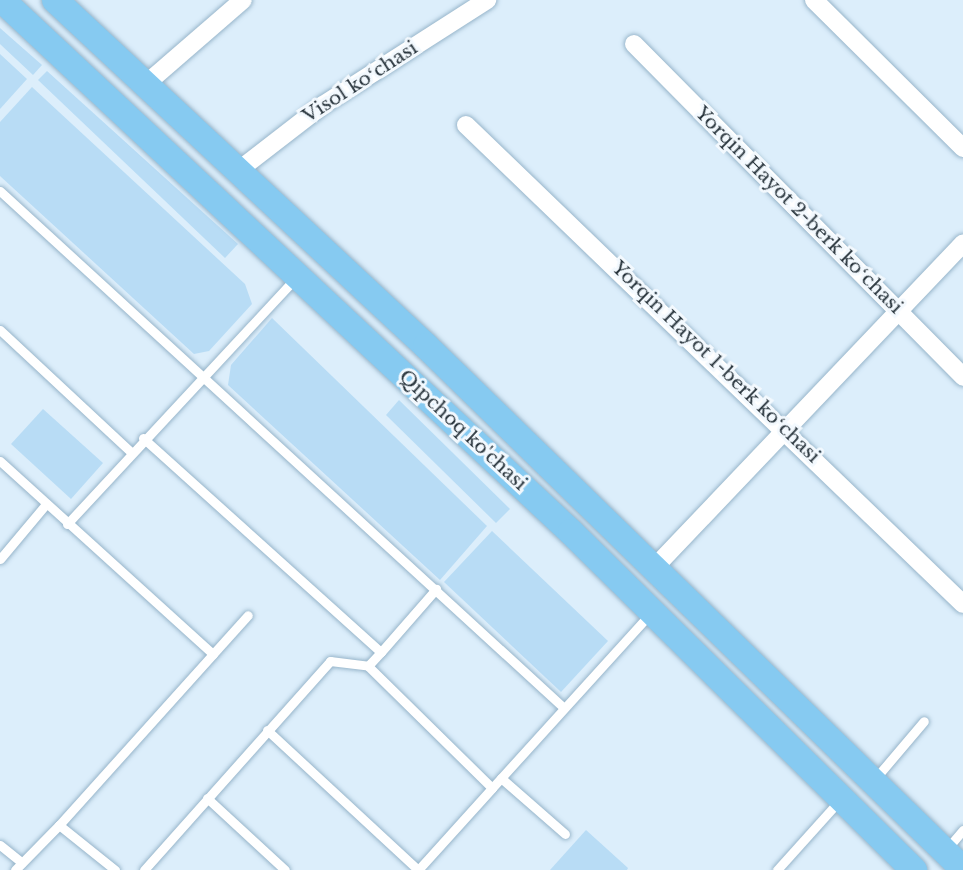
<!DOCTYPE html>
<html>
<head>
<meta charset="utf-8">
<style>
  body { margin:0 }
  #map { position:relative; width:963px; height:870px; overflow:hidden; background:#dceefb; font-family:"Libre Baskerville",serif }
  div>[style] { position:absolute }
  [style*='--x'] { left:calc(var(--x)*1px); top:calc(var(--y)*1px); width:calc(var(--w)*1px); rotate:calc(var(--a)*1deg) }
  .green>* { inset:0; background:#b8dcf5 }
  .roads { filter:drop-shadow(0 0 2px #97b5ca) drop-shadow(0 0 2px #97b5ca) }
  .lane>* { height:9px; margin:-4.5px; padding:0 4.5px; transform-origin:4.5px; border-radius:4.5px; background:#fff }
  .street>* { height:18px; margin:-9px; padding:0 9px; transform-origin:9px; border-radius:9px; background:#fff }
  .primary>* { height:26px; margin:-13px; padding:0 13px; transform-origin:13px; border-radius:13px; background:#86caf1 }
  span { translate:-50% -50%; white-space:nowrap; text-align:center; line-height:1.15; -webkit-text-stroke:6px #f3f9fe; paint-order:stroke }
  .street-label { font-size:19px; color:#28343c }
</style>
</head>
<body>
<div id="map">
  <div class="green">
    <i style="clip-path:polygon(0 28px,42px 65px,33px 75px,0 44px)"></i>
    <i style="clip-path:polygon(0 54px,27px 79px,0 109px)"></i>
    <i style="clip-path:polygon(47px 71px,238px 244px,225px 258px,38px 80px)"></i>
    <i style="clip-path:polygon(32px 87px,245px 284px,252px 304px,209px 351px,194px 354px,0 176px,0 122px)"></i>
    <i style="clip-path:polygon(272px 318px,487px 526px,440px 580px,228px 385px,231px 365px)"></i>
    <i style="clip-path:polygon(399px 400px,510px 509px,496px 523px,386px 415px)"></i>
    <i style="clip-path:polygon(43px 409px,103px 463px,71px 499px,11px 444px)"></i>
    <i style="clip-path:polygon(492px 531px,608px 641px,561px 692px,444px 582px)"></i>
    <i style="clip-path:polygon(586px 830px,628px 868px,627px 870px,550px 870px)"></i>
  </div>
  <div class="roads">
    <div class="lane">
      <i style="--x:0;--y:191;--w:764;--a:42.51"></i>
      <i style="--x:0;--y:330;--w:179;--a:43"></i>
      <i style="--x:143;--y:438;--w:320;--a:42"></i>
      <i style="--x:381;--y:652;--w:19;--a:133"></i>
      <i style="--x:368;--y:666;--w:174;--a:44.5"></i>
      <i style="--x:492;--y:788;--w:235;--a:-47.8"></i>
      <i style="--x:0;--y:461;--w:287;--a:42.2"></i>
      <i style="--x:213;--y:654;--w:230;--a:132"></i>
      <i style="--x:59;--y:825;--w:72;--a:38.8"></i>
      <i style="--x:67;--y:524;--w:335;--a:-47.1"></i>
      <i style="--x:0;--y:559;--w:72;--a:-50.1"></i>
      <i style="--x:381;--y:652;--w:84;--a:-48.9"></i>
      <i style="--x:213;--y:654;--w:52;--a:-48.1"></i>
      <i style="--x:267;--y:730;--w:206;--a:42.8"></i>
      <i style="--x:501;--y:778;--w:85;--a:41.2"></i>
      <i style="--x:874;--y:780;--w:77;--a:-49.7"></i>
      <i style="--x:207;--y:798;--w:106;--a:42.7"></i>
      <i style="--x:0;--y:845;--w:28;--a:39"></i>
      <i style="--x:946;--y:850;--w:26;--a:-50"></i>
      <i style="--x:15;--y:870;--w:63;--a:-45.6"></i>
      <i style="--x:144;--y:870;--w:280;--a:-48.3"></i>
      <i style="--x:330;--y:661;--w:38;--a:7"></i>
      <i style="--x:418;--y:870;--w:110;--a:-47.9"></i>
      <i style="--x:777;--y:870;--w:93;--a:-48.1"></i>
    </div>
    <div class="street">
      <i style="--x:814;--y:0;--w:210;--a:44.8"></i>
      <i style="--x:634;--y:44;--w:468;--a:45.3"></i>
      <i style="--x:146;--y:84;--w:128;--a:-40.9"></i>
      <i style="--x:466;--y:125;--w:690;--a:43.94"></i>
      <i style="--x:239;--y:170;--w:106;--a:-37.7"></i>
      <i style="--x:323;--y:105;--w:195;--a:-32.6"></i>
      <i style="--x:654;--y:568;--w:448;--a:-46.4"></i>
    </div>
    <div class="primary">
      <i style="--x:2;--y:0;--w:779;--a:43.08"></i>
      <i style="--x:571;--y:532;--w:482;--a:44.6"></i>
      <i style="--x:55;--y:0;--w:507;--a:43"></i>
      <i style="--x:426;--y:346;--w:750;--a:44.24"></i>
    </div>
  </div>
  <div class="street-label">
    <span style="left:360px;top:82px;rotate:-33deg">Visol koʻchasi</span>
    <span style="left:799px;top:210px;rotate:45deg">Yorqin Hayot 2-berk koʻchasi</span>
    <span style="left:716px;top:362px;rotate:44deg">Yorqin Hayot 1-berk koʻchasi</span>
    <span style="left:463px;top:430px;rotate:43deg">Qipchoq ko'chasi</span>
  </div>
</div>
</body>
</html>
